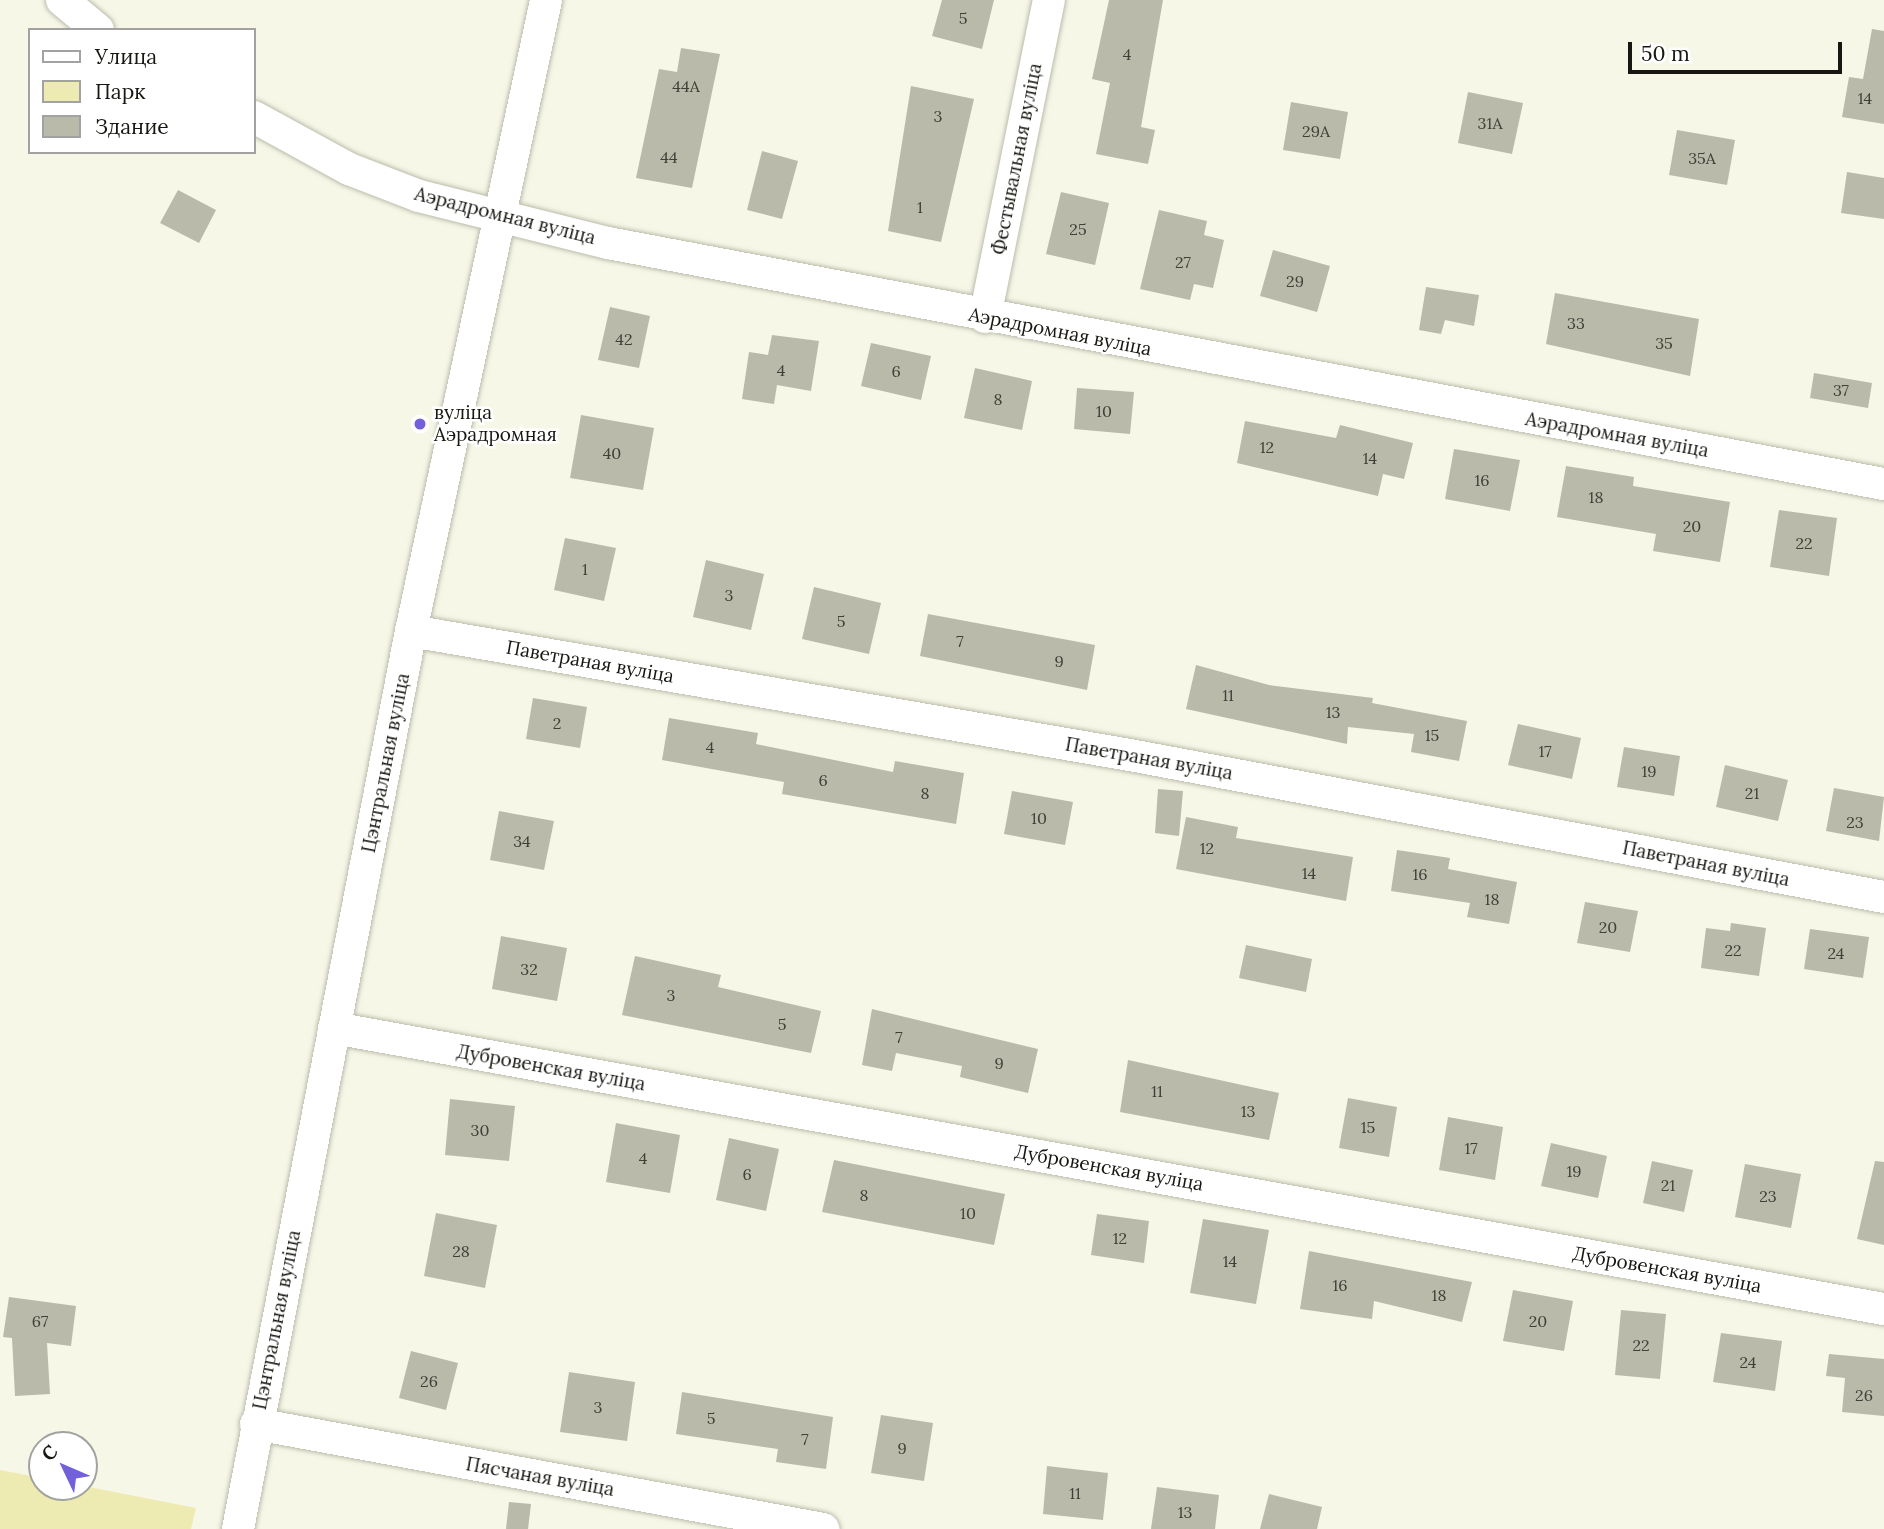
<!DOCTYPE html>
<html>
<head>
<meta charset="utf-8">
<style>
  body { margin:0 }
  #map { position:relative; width:1884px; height:1529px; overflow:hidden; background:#f7f7e7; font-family:Lora,serif }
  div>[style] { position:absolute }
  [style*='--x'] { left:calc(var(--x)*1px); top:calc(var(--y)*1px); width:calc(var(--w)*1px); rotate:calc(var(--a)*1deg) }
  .green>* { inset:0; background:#eeebb2 }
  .building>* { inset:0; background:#babaab }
  .roads { filter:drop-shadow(0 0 2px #bcbcad) drop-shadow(0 0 2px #bcbcad) }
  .street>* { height:32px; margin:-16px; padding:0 16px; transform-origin:16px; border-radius:16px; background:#fff }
  .dots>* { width:19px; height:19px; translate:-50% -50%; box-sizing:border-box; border:4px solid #fff; border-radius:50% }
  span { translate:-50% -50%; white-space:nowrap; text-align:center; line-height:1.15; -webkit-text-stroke:5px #fff; paint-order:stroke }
  .number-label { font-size:16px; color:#404038 }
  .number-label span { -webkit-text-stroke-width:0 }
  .street-label { font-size:19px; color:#171712 }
  .poi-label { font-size:19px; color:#171712 }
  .left { translate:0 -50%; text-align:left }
  .legend { position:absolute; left:28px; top:28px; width:228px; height:126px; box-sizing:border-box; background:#fff; border:2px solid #a2a2a0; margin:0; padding:9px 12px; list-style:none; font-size:21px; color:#171712 }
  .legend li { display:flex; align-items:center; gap:14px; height:35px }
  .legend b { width:35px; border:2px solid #a2a2a0 }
  .north { position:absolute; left:28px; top:1431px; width:70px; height:70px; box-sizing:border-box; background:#fff; border:2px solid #a2a2a0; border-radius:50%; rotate:314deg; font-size:19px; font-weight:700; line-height:28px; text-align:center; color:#171712 }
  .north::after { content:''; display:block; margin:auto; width:24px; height:32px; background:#7261db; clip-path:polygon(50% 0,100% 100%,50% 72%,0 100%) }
  .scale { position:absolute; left:1628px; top:42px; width:214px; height:32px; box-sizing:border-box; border:4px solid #171712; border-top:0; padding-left:9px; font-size:21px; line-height:24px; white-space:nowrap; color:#171712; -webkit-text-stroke:5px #fff; paint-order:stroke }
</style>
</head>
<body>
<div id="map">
  <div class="green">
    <i style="clip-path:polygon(0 1470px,42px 1478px,42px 1487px,84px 1486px,196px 1508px,191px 1529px,0 1529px)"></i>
  </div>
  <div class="building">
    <i style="clip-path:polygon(942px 0,994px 0,982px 49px,932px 36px)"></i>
    <i style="clip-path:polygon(1109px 0,1163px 0,1141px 127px,1155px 130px,1148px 164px,1096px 154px,1110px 83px,1092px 79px)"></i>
    <i style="clip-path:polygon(1872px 29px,1884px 31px,1884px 124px,1842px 117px,1849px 77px,1863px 79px)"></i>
    <i style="clip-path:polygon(681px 48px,720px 54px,692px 188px,636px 178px,659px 69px,677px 72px)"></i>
    <i style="clip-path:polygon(911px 86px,974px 99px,941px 242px,888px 231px)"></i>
    <i style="clip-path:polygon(1468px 92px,1523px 103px,1512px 154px,1458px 143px)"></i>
    <i style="clip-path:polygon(1291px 102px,1348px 112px,1340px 159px,1283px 150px)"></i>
    <i style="clip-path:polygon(1677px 130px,1735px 140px,1727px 185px,1669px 175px)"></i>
    <i style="clip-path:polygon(762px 151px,798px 161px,782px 219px,747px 210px)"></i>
    <i style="clip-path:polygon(1847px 172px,1884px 178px,1884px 219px,1841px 213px)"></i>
    <i style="clip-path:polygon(178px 190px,216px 210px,199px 243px,160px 223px)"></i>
    <i style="clip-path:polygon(1061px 192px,1109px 203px,1095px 265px,1046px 254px)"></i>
    <i style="clip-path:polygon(1159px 210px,1207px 221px,1204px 235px,1224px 240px,1213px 288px,1194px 284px,1190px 300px,1140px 289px)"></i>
    <i style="clip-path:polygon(1273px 250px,1330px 266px,1317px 312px,1260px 296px)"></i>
    <i style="clip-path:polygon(1426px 287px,1479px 295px,1474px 326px,1445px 320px,1441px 334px,1419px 330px)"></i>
    <i style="clip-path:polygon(1555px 293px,1699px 319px,1690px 376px,1546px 344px)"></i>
    <i style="clip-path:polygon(610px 307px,650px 316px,639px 368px,598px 360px)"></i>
    <i style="clip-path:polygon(772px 335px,819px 341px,811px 391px,777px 385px,774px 404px,742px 399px,749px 352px,768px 355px)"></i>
    <i style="clip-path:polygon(871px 343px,931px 356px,921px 400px,861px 386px)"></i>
    <i style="clip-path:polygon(975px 368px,1032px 381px,1022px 430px,964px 418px)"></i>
    <i style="clip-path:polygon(1814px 373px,1872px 383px,1868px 408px,1810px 398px)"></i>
    <i style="clip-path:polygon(1077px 388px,1134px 392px,1130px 434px,1074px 429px)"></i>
    <i style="clip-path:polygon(581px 415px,654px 428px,643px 490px,570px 478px)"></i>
    <i style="clip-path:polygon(1245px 421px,1336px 438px,1340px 425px,1413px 443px,1404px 479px,1383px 474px,1378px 496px,1237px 463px)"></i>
    <i style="clip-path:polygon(1454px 449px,1520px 460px,1510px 511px,1445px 499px)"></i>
    <i style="clip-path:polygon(1566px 466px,1634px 477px,1633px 486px,1730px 502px,1720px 562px,1653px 551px,1656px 534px,1557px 517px)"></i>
    <i style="clip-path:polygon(1779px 510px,1837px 518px,1829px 576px,1770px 567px)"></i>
    <i style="clip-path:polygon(565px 538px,616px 548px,604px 601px,554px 590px)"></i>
    <i style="clip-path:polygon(706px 560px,764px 574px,751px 630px,693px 617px)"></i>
    <i style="clip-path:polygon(814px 587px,881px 603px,869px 654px,802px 639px)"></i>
    <i style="clip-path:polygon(928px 614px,1095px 645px,1087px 690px,920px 656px)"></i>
    <i style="clip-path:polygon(1196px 665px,1269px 685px,1373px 698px,1372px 703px,1467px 721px,1459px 761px,1411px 752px,1414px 734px,1348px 727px,1347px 744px,1186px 709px)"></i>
    <i style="clip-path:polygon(533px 698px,587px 707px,580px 748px,526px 739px)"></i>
    <i style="clip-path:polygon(669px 718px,758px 733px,756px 744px,893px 772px,895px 761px,964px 773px,956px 824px,782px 794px,784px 782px,662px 760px)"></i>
    <i style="clip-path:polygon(1518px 724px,1581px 738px,1572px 779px,1508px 765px)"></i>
    <i style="clip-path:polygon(1624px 747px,1680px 756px,1674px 796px,1617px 787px)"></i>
    <i style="clip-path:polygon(1725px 765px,1788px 780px,1778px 821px,1716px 807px)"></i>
    <i style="clip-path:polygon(1834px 788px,1884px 797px,1879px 841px,1826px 831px)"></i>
    <i style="clip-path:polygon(1158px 789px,1183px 791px,1179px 836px,1155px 833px)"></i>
    <i style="clip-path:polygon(1012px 791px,1073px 802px,1065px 845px,1004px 834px)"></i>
    <i style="clip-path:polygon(499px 811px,554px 821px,544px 870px,490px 860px)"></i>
    <i style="clip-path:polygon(1186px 817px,1238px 827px,1236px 838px,1353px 857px,1346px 901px,1176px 869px)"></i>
    <i style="clip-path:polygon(1397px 850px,1450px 858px,1448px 869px,1517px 882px,1509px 924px,1467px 917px,1470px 903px,1391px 891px)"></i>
    <i style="clip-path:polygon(1585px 902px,1638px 911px,1630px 952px,1577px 943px)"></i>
    <i style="clip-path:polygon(1731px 923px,1766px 928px,1759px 976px,1701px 968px,1706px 928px,1730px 931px)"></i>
    <i style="clip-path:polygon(1810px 929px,1869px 937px,1863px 978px,1804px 969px)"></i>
    <i style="clip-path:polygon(501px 936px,567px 948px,557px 1001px,492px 989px)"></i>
    <i style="clip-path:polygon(1246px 945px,1312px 959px,1306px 992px,1239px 978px)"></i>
    <i style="clip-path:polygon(635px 956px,721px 975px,718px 987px,821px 1011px,811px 1053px,622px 1015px)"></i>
    <i style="clip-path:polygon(872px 1009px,1038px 1049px,1028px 1093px,960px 1077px,962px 1066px,896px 1053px,892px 1071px,862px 1065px)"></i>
    <i style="clip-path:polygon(1128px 1060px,1279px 1093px,1269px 1140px,1120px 1112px)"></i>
    <i style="clip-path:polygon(1348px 1098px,1397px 1107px,1389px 1157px,1339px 1148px)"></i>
    <i style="clip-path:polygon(450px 1099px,515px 1106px,509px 1161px,445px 1155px)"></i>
    <i style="clip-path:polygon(1448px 1117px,1503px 1127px,1495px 1180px,1439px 1170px)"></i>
    <i style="clip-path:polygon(616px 1123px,680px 1135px,670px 1193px,606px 1182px)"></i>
    <i style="clip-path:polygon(729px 1138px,779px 1149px,766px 1211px,716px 1200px)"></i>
    <i style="clip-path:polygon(1551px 1143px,1607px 1156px,1598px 1198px,1541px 1186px)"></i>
    <i style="clip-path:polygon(834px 1160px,1005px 1194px,994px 1245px,822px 1212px)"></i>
    <i style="clip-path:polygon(1652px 1161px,1693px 1170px,1684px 1212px,1643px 1203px)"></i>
    <i style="clip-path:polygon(1875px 1161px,1884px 1162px,1884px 1245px,1857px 1239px)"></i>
    <i style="clip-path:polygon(1745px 1164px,1801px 1174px,1791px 1228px,1735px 1217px)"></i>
    <i style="clip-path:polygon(436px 1213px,497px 1225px,485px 1288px,424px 1276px)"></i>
    <i style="clip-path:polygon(1097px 1214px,1149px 1221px,1144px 1263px,1091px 1255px)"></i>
    <i style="clip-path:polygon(1203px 1219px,1269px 1230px,1256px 1304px,1190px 1293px)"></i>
    <i style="clip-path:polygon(1309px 1251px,1472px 1282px,1462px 1322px,1374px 1301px,1372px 1319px,1300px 1309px)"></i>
    <i style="clip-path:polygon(1513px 1290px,1573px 1301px,1564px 1351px,1503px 1341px)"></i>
    <i style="clip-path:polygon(9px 1297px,76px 1306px,71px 1346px,47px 1343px,50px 1394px,15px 1396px,12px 1338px,3px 1337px)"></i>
    <i style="clip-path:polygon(1621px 1310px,1666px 1314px,1660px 1379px,1615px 1375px)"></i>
    <i style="clip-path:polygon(1721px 1333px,1782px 1341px,1775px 1391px,1713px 1382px)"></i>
    <i style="clip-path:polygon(411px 1351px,458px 1363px,446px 1410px,399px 1398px)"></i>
    <i style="clip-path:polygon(1829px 1354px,1884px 1359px,1884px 1416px,1842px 1412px,1845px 1378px,1826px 1376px)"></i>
    <i style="clip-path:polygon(569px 1372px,635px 1382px,627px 1441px,560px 1432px)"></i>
    <i style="clip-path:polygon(682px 1392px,833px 1417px,826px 1469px,776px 1462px,778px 1449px,676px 1434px)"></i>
    <i style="clip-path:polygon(881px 1415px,933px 1423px,924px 1481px,871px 1473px)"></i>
    <i style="clip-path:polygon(1047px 1466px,1108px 1473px,1103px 1520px,1043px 1514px)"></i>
    <i style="clip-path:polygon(1157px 1487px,1219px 1495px,1215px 1529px,1151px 1529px)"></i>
    <i style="clip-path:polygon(1269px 1494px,1322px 1507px,1317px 1529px,1260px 1529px)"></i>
    <i style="clip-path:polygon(509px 1502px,531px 1504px,528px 1529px,506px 1529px)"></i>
  </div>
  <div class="roads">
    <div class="street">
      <i style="--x:62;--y:0;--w:47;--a:39.8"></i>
      <i style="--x:254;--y:117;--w:108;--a:28.7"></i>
      <i style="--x:349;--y:169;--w:75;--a:21.1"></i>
      <i style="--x:419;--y:196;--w:195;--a:14"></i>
      <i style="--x:608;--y:243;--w:1299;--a:10.7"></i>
      <i style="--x:985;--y:317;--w:323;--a:-78.6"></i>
      <i style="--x:411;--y:631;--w:730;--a:9.79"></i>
      <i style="--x:1130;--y:755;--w:767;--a:10.67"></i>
      <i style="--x:334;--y:1028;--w:1575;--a:10.28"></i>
      <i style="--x:256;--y:1424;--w:577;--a:10.49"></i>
      <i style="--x:238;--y:1529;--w:915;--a:-79.1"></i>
      <i style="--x:411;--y:631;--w:645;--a:-77.92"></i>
    </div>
  </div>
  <div class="dots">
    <i style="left:420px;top:424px;background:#7261db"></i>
  </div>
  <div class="number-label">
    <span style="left:963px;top:18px">5</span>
    <span style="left:1127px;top:54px">4</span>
    <span style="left:686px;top:86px">44А</span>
    <span style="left:1865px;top:98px">14</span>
    <span style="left:938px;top:116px">3</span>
    <span style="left:1490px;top:123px">31А</span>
    <span style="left:1316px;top:131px">29А</span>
    <span style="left:669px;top:157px">44</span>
    <span style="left:1702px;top:158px">35А</span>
    <span style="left:920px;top:207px">1</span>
    <span style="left:1078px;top:229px">25</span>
    <span style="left:1183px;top:262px">27</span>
    <span style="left:1295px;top:281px">29</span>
    <span style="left:1576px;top:323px">33</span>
    <span style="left:624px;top:339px">42</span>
    <span style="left:1664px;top:343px">35</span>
    <span style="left:781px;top:370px">4</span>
    <span style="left:896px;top:371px">6</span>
    <span style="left:1841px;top:390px">37</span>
    <span style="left:998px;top:399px">8</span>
    <span style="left:1104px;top:411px">10</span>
    <span style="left:1267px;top:447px">12</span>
    <span style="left:612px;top:453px">40</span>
    <span style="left:1370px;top:458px">14</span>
    <span style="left:1482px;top:480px">16</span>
    <span style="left:1596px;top:497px">18</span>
    <span style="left:1692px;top:526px">20</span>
    <span style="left:1804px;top:543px">22</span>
    <span style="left:585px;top:569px">1</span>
    <span style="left:729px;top:595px">3</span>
    <span style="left:841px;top:621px">5</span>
    <span style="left:960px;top:641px">7</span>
    <span style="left:1059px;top:661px">9</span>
    <span style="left:1228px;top:695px">11</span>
    <span style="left:1333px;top:712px">13</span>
    <span style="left:557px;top:723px">2</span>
    <span style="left:1432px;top:735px">15</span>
    <span style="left:710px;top:747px">4</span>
    <span style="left:1545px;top:751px">17</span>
    <span style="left:1649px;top:771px">19</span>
    <span style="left:823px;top:780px">6</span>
    <span style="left:925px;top:793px">8</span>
    <span style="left:1752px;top:793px">21</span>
    <span style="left:1039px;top:818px">10</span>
    <span style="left:1855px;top:822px">23</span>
    <span style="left:522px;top:841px">34</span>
    <span style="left:1207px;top:848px">12</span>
    <span style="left:1309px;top:873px">14</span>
    <span style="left:1420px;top:874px">16</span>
    <span style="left:1492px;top:899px">18</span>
    <span style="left:1608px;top:927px">20</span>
    <span style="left:1733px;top:950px">22</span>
    <span style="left:1836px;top:953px">24</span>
    <span style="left:529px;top:969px">32</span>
    <span style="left:671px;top:995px">3</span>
    <span style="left:782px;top:1024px">5</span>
    <span style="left:899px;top:1037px">7</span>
    <span style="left:999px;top:1063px">9</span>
    <span style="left:1157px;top:1091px">11</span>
    <span style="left:1248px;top:1111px">13</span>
    <span style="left:1368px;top:1127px">15</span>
    <span style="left:480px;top:1130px">30</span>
    <span style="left:1471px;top:1148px">17</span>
    <span style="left:643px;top:1158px">4</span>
    <span style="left:1574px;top:1171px">19</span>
    <span style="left:747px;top:1174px">6</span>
    <span style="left:1668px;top:1185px">21</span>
    <span style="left:864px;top:1195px">8</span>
    <span style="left:1768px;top:1196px">23</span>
    <span style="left:968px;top:1213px">10</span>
    <span style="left:1120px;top:1238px">12</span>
    <span style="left:461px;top:1251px">28</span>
    <span style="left:1230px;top:1261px">14</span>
    <span style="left:1340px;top:1285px">16</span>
    <span style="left:1439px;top:1295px">18</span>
    <span style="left:40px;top:1321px">67</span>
    <span style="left:1538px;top:1321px">20</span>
    <span style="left:1641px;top:1345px">22</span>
    <span style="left:1748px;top:1362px">24</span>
    <span style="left:429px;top:1381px">26</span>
    <span style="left:1864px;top:1395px">26</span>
    <span style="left:598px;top:1407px">3</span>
    <span style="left:711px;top:1418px">5</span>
    <span style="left:805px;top:1439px">7</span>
    <span style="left:902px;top:1448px">9</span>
    <span style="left:1075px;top:1493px">11</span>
    <span style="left:1185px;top:1512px">13</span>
  </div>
  <div class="street-label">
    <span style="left:1017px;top:159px;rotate:-79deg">Фестывальная вуліца</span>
    <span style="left:505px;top:216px;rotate:14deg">Аэрадромная вуліца</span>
    <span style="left:1060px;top:332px;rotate:11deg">Аэрадромная вуліца</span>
    <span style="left:1617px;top:435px;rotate:10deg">Аэрадромная вуліца</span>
    <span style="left:590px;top:662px;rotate:10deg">Паветраная вуліца</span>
    <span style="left:1149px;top:759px;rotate:10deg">Паветраная вуліца</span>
    <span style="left:386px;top:763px;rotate:-79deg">Цэнтральная вуліца</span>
    <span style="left:1706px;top:864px;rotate:11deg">Паветраная вуліца</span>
    <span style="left:551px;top:1068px;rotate:10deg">Дубровенская вуліца</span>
    <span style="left:1109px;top:1168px;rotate:10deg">Дубровенская вуліца</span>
    <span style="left:1667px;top:1270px;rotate:10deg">Дубровенская вуліца</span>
    <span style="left:277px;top:1320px;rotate:-79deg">Цэнтральная вуліца</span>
    <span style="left:540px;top:1477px;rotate:10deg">Пясчаная вуліца</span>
  </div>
  <div class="poi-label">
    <span class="left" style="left:434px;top:424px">вуліца<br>Аэрадромная</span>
  </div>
  <ul class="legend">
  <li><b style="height:9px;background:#fff"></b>Улица</li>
  <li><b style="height:19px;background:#eeebb2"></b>Парк</li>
  <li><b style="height:19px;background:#babaab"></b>Здание</li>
  </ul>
  <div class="north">С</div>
  <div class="scale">50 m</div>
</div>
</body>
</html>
